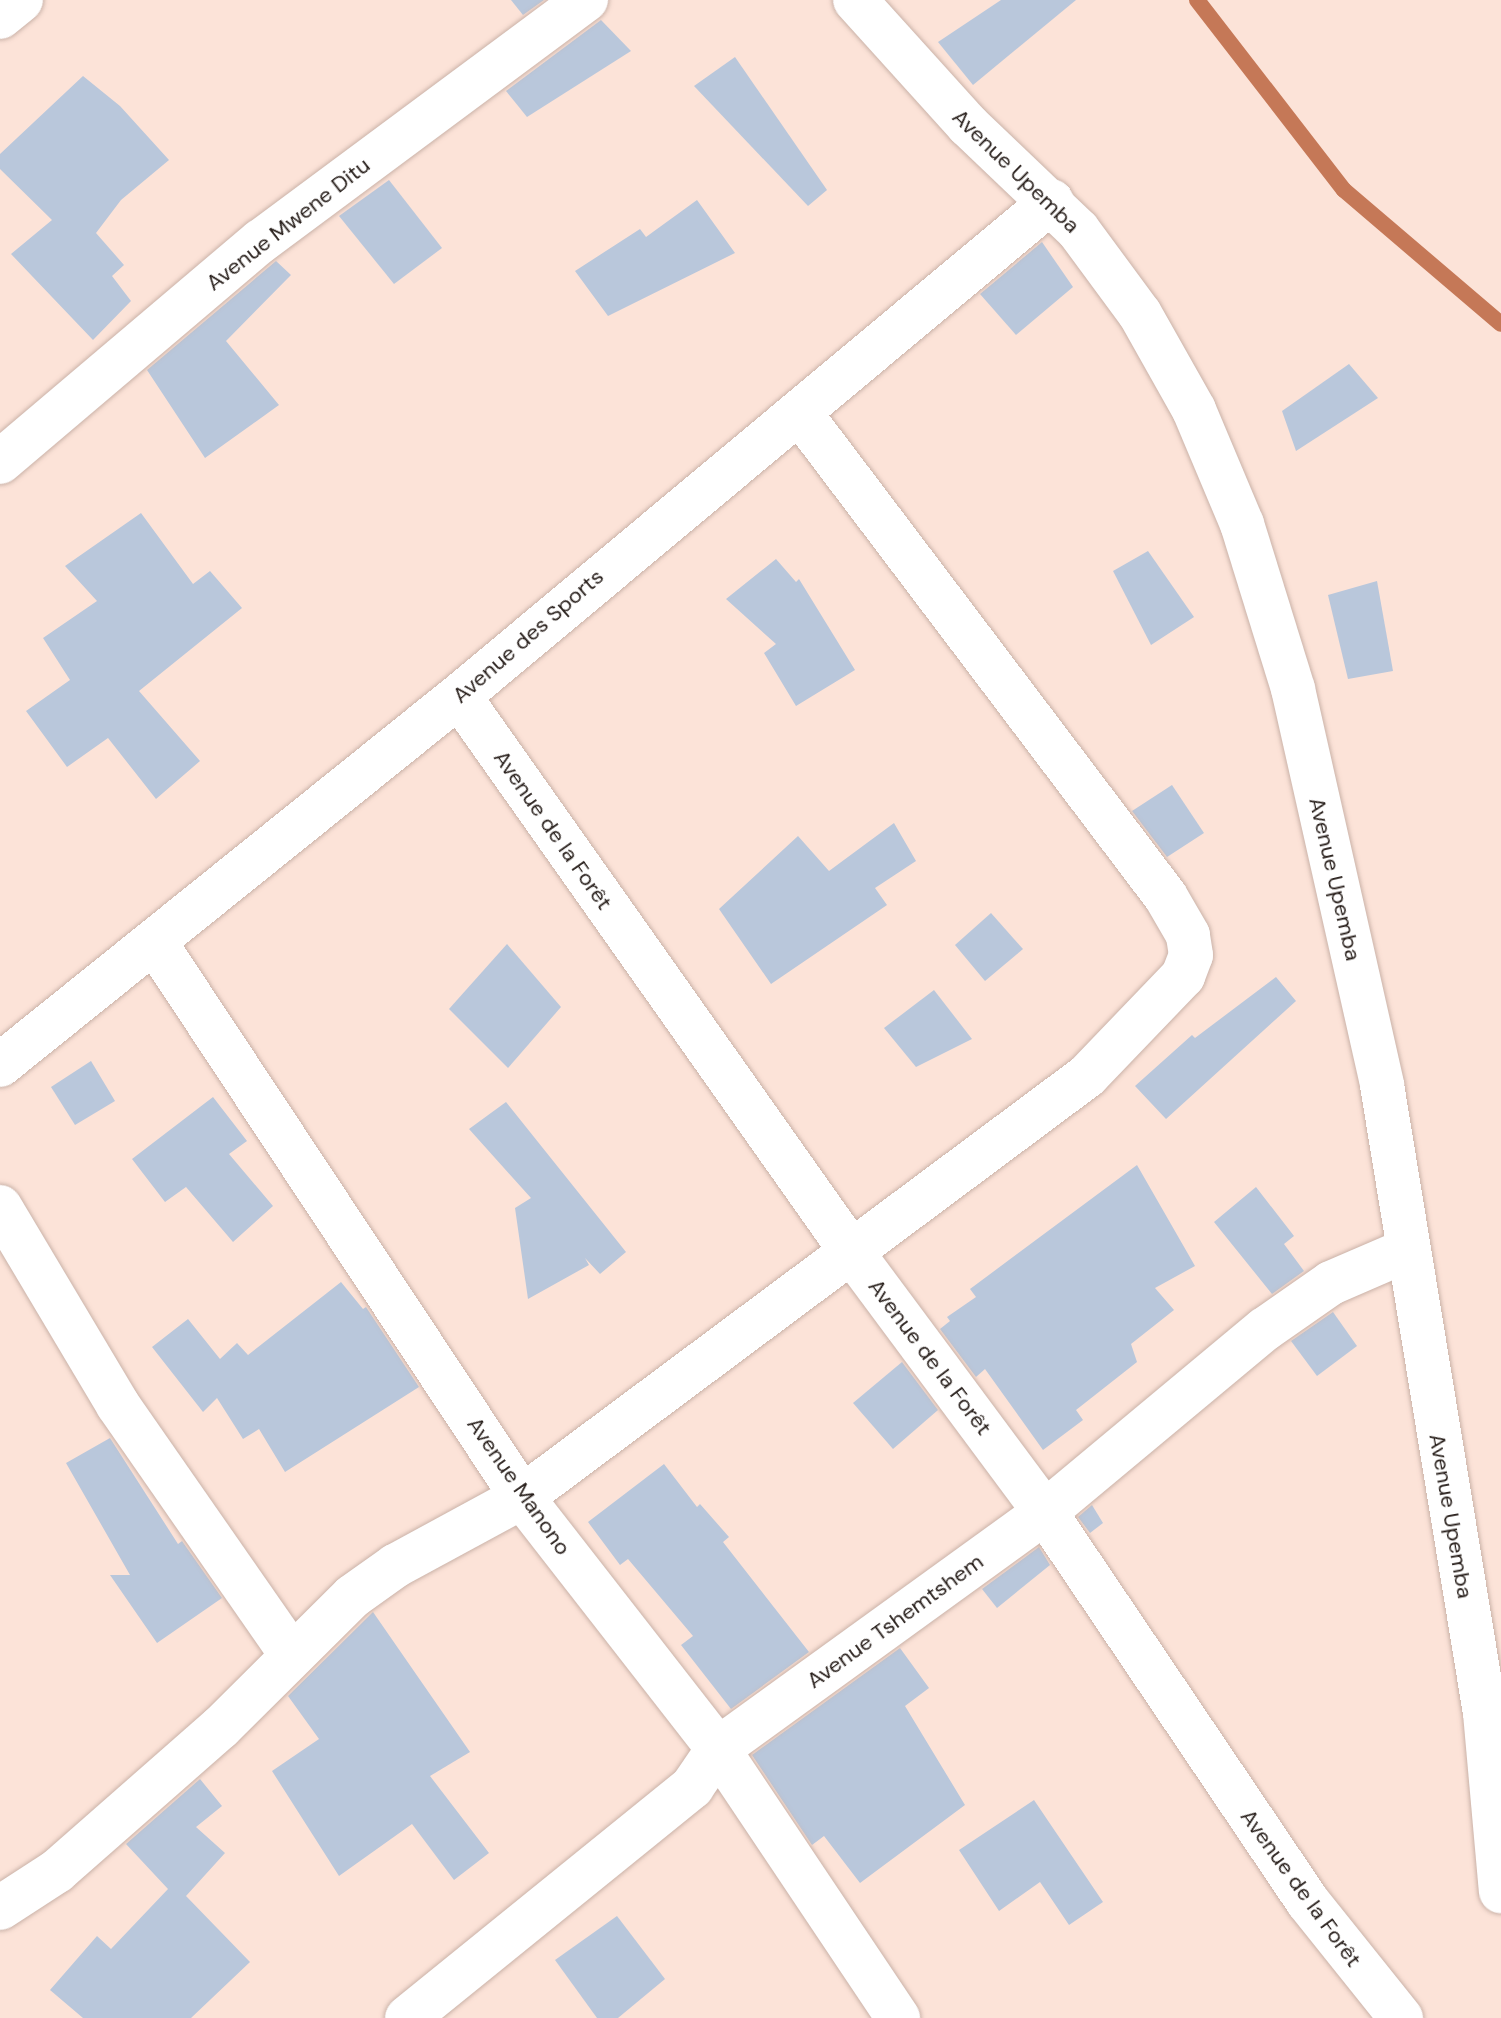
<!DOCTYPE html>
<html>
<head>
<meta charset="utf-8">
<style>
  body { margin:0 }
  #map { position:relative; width:1501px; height:2018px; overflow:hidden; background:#fce3d8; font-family:"DM Sans",sans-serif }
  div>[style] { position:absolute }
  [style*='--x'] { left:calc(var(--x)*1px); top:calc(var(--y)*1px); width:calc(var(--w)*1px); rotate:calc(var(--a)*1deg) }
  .stream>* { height:16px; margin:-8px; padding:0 8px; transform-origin:8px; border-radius:8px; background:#c57857 }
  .building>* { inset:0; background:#b9c7db }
  .roads { filter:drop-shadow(0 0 2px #cab2a8) drop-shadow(0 0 2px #cab2a8) }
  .minor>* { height:44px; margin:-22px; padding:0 22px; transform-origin:22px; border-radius:22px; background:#fff }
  span { translate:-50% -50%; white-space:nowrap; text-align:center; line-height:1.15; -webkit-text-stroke:6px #fff; paint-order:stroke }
  .street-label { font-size:22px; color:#261d19 }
</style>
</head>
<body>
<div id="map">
  <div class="stream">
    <i style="--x:1197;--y:0;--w:240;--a:52.3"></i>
    <i style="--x:1344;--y:190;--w:206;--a:40.5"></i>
  </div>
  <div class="building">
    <i style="clip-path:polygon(511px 0,544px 0,523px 15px)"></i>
    <i style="clip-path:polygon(1001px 0,1076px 0,973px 85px,938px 42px)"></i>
    <i style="clip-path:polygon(601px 20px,631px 51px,527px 117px,506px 91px)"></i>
    <i style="clip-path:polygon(735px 57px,827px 190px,808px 206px,694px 86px)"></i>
    <i style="clip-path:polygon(83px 76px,120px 106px,169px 160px,121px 200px,96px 233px,124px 265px,112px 276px,131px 301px,93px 340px,11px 254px,52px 220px,0 169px,0 154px)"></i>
    <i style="clip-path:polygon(389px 180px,442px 248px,394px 284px,339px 216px)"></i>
    <i style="clip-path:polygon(697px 200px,735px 253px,608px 316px,575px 271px,640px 229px,646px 237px)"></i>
    <i style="clip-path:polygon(1042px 242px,1073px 287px,1016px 335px,980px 294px)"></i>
    <i style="clip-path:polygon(276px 261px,291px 275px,226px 341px,279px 405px,205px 458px,147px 370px)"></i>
    <i style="clip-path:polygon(1349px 364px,1378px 398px,1296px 451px,1282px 411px)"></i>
    <i style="clip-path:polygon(141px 513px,193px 584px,210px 571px,242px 608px,139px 691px,200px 761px,156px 799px,108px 738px,67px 767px,26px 711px,70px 680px,43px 638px,97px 601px,65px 566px)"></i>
    <i style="clip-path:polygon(1148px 551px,1194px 617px,1151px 645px,1113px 571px)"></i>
    <i style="clip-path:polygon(776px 559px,796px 582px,799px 579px,855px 670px,796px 706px,764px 653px,776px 644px,726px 599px)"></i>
    <i style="clip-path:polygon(1377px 581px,1393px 671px,1348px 679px,1328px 595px)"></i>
    <i style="clip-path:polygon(1172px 785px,1204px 833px,1167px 857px,1132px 811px)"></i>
    <i style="clip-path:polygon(894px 823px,916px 861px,875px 888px,887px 905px,771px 984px,719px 909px,798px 836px,829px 871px)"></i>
    <i style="clip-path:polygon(991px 913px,1023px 949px,985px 981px,955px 945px)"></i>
    <i style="clip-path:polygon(507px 944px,561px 1007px,508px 1068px,449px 1009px)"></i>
    <i style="clip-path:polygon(1276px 977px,1296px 1001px,1166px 1119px,1135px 1086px,1192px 1035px,1195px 1038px)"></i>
    <i style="clip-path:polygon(934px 990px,972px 1039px,916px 1067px,884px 1028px)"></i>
    <i style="clip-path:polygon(91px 1061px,115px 1101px,75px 1125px,51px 1087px)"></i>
    <i style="clip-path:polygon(213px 1097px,247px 1141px,229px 1154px,273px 1206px,233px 1242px,186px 1187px,165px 1202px,132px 1159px)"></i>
    <i style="clip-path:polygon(506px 1102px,626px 1252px,600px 1274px,585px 1258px,589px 1265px,528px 1299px,515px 1208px,531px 1198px,469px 1129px)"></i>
    <i style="clip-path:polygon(1137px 1165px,1195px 1266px,1155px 1288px,1174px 1310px,1131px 1344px,1137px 1362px,1076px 1410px,1083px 1420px,1043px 1450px,985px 1369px,976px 1377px,940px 1329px,950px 1321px,947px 1317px,976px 1297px,970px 1289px)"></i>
    <i style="clip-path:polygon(1256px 1187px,1294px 1236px,1284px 1244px,1304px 1271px,1272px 1294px,1214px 1222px)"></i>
    <i style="clip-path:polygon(341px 1282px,363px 1309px,366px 1307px,419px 1387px,285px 1472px,259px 1429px,243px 1439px,217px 1398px,203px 1412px,152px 1347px,188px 1319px,220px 1359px,237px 1343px,248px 1355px)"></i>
    <i style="clip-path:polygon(1333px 1312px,1357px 1346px,1317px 1376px,1291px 1341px)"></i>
    <i style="clip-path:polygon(902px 1362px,938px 1410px,893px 1449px,853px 1403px)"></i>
    <i style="clip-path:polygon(110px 1438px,178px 1544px,182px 1541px,222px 1598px,157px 1643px,110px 1575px,130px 1575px,66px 1463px)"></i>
    <i style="clip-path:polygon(664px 1464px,697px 1507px,700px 1504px,729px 1537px,723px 1542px,809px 1652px,731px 1709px,681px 1645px,693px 1636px,628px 1559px,620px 1565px,588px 1522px)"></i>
    <i style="clip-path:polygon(1092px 1505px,1103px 1523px,1090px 1533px,1078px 1517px)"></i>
    <i style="clip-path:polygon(1039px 1547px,1050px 1565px,997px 1608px,982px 1589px)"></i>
    <i style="clip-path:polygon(373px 1612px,470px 1752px,430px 1776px,489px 1853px,454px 1880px,412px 1824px,339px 1876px,272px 1771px,319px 1739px,288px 1696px)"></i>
    <i style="clip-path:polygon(900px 1648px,929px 1688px,905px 1706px,965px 1805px,860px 1883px,824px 1836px,812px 1845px,752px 1755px)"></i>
    <i style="clip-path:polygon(200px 1779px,222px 1806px,196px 1827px,225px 1853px,186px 1896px,250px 1962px,191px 2018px,83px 2018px,50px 1990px,97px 1936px,111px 1949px,168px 1889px,126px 1844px)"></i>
    <i style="clip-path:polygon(1034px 1800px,1103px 1902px,1069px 1925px,1040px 1882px,999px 1911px,959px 1850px)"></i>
    <i style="clip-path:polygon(617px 1916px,665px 1979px,618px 2018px,597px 2018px,555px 1960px)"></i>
  </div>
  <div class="roads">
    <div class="minor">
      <i style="--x:855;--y:0;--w:169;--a:47.9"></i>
      <i style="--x:968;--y:125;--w:152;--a:43.7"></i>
      <i style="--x:1078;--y:230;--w:104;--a:53.6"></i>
      <i style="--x:1140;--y:314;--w:110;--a:60.6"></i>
      <i style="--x:1194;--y:410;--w:124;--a:67.2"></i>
      <i style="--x:1242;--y:524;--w:173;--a:72.8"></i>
      <i style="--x:1293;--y:689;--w:406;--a:77.3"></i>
      <i style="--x:1382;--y:1085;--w:636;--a:80.69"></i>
      <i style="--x:1485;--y:1713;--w:179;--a:84.9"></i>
      <i style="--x:0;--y:17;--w:27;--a:-39"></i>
      <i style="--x:0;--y:462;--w:342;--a:-40.3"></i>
      <i style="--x:261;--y:241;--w:405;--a:-36.6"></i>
      <i style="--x:459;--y:696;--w:679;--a:54.77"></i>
      <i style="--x:851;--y:1251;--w:325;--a:53.4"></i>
      <i style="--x:1045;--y:1512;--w:470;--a:56"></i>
      <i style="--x:1308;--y:1902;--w:149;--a:51.3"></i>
      <i style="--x:156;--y:944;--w:663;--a:56.5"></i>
      <i style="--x:522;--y:1497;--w:319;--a:52.1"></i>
      <i style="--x:718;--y:1749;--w:324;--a:56.2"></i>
      <i style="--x:0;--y:1065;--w:589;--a:-38.8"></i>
      <i style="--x:459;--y:696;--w:772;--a:-39.85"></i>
      <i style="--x:0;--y:1207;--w:230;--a:59.2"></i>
      <i style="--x:118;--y:1405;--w:303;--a:55.2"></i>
      <i style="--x:0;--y:1908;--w:68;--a:-33"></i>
      <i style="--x:57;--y:1871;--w:217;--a:-41.3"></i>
      <i style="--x:220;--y:1728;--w:187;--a:-44.8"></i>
      <i style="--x:353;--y:1596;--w:52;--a:-35.5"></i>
      <i style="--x:395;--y:1566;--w:145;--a:-28.5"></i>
      <i style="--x:522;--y:1497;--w:705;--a:-36.69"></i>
      <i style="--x:1087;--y:1076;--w:139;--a:-46.2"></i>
      <i style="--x:1183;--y:976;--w:22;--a:-69"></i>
      <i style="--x:1191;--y:955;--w:20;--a:-99"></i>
      <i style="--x:1188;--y:935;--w:44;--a:-120.1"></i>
      <i style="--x:1166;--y:897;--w:607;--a:-127.1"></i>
      <i style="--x:407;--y:2018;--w:367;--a:-39"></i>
      <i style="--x:692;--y:1787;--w:46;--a:-55.6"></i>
      <i style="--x:718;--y:1749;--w:404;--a:-35.9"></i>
      <i style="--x:1045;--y:1512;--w:286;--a:-39.8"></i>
      <i style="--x:1265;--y:1329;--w:80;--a:-34.9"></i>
      <i style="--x:1331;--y:1283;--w:81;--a:-23.4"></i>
    </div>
  </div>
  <div class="street-label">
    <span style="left:1016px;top:171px;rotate:44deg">Avenue Upemba</span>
    <span style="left:288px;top:224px;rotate:-38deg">Avenue Mwene Ditu</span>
    <span style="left:528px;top:636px;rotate:-41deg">Avenue des Sports</span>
    <span style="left:553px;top:830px;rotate:55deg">Avenue de la Forêt</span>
    <span style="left:1335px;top:879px;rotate:77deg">Avenue Upemba</span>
    <span style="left:930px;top:1357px;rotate:53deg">Avenue de la Forêt</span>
    <span style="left:519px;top:1486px;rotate:55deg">Avenue Manono</span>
    <span style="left:1451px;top:1516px;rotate:80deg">Avenue Upemba</span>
    <span style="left:895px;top:1621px;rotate:-36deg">Avenue Tshemtshem</span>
    <span style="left:1301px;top:1888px;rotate:54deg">Avenue de la Forêt</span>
  </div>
</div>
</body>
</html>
